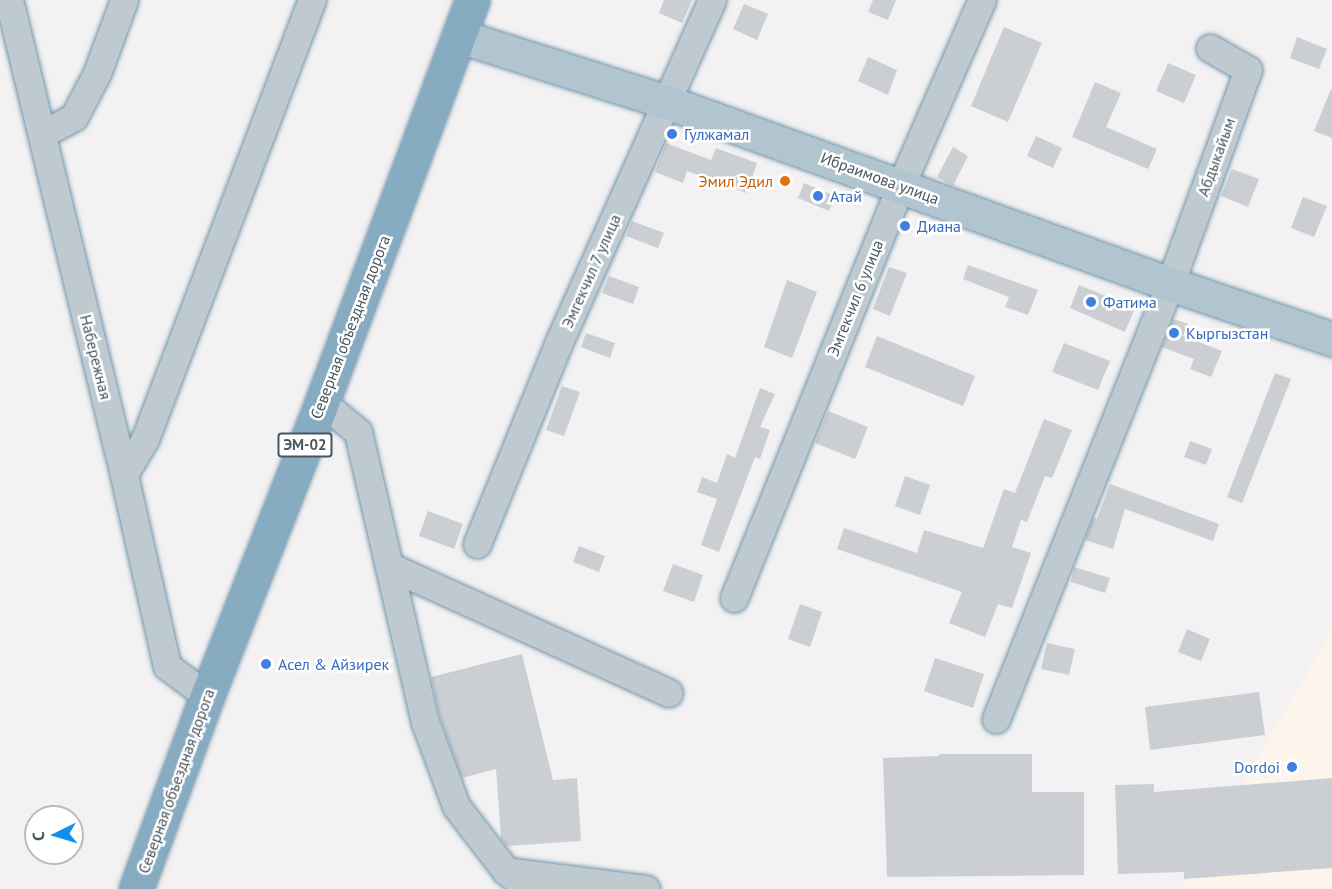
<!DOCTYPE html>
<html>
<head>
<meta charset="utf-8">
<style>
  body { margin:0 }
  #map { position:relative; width:1332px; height:889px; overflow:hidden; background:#f3f1f1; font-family:"PT Sans",sans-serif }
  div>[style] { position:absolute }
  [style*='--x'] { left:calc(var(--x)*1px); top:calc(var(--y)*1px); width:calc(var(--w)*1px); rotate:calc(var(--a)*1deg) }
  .commercial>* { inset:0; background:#fdf5eb }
  .building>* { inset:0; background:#cbcfd3 }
  .roads { filter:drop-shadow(0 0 2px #7296ad) drop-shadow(0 0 2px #7296ad) }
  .minor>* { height:27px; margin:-13.5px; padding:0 13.5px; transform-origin:13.5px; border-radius:13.5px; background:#becad0 }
  .major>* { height:33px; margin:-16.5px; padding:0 16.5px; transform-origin:16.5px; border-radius:16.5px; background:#b0c5d0 }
  .highway>* { height:33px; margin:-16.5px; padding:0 16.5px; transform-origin:16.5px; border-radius:16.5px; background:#87abc1 }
  .dots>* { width:16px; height:16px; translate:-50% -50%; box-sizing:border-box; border:3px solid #fff; border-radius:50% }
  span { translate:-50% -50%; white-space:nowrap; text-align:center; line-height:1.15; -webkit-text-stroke:5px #fff; paint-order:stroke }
  .shield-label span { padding:2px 4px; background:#fff; border:2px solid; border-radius:4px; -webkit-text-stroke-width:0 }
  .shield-label { font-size:15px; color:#48575f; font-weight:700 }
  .shop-label { font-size:16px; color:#366cbe }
  .left { translate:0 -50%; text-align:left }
  .right { translate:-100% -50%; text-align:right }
  .street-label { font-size:16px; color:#48575f }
  .food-label { font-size:16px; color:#c56008 }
  .north { position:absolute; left:24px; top:805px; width:60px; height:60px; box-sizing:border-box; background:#fff; border:2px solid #b6bcbf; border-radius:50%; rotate:265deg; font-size:16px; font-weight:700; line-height:24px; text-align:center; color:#48575f }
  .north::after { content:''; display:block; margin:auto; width:21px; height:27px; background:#118fee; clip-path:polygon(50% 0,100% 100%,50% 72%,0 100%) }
</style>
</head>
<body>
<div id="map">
  <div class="commercial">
    <i style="clip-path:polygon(1332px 625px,1332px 889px,1182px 889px,1324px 644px)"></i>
  </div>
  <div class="building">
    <i style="clip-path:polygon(664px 0,692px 0,682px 23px,659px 13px)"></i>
    <i style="clip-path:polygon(873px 0,896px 0,888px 20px,868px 12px)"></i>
    <i style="clip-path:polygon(744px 4px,768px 14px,757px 40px,733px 29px)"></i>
    <i style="clip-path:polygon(1004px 27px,1042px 43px,1008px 122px,971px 106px)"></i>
    <i style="clip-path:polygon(1297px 37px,1327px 49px,1319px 69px,1290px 58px)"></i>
    <i style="clip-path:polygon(868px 57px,897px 70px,888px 95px,858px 81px)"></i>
    <i style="clip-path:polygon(1168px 63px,1196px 75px,1184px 103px,1156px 91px)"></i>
    <i style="clip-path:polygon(1095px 82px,1121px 93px,1106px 127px,1157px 149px,1148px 169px,1072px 137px)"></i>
    <i style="clip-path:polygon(1331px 89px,1332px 89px,1332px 138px,1314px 131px)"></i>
    <i style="clip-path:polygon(1036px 136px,1062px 148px,1053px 168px,1027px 156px)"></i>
    <i style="clip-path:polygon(666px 143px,711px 160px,716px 148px,757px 163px,747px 193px,687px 171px,683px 183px,655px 172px)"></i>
    <i style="clip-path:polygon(953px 147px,968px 156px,953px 186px,937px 177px)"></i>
    <i style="clip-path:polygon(1232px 169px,1259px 179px,1248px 207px,1221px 196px)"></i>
    <i style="clip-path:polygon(804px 183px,835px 196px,829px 211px,798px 198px)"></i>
    <i style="clip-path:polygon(1303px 197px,1327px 206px,1314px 237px,1291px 228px)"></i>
    <i style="clip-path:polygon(632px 221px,664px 233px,658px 248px,626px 236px)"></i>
    <i style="clip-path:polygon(968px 265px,1038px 290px,1028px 315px,1005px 307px,1009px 297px,963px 279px)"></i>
    <i style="clip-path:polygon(889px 267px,907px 273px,890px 316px,873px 309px)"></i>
    <i style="clip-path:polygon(609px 276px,639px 287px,633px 304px,602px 293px)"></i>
    <i style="clip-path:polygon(787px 280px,817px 292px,792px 358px,764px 347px)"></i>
    <i style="clip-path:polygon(1079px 285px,1135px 308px,1125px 332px,1070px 308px)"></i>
    <i style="clip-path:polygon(1173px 319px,1188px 324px,1183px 336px,1222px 351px,1211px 377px,1190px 369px,1194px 359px,1162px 347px)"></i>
    <i style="clip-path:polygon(586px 333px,615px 343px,610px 358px,581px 347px)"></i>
    <i style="clip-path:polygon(877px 336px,975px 376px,963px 406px,865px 367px)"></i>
    <i style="clip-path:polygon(1064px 343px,1110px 361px,1098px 390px,1052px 372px)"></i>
    <i style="clip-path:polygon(1275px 373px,1291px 379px,1242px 503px,1227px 497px)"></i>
    <i style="clip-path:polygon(562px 386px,580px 392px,564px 436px,546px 430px)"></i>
    <i style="clip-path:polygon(760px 388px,775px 394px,760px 427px,770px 430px,760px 459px,755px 457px,719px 552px,701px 545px,717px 499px,697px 492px,702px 477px,717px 483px,727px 454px,735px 458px)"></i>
    <i style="clip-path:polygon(828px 411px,868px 427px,855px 459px,815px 443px)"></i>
    <i style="clip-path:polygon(1044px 419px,1072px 430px,1052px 478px,1045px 476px,1027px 522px,1021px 520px,1012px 547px,1031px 553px,1012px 608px,998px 604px,985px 637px,949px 623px,962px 592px,837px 549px,844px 528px,917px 553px,924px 530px,983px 548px,1004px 489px,1015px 493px)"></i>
    <i style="clip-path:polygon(1190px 441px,1212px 449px,1206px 465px,1184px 457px)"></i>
    <i style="clip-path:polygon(905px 476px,930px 485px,920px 515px,895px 506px)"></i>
    <i style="clip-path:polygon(1110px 484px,1219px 524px,1213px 541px,1125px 509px,1113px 549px,1085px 540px,1093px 518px,1097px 519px)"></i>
    <i style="clip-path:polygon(428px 511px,463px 524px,454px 549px,419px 536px)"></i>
    <i style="clip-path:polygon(579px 546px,605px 556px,599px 572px,573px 562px)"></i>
    <i style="clip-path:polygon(673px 564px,703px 575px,694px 602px,663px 591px)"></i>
    <i style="clip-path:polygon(1074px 567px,1110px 578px,1105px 593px,1071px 582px)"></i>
    <i style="clip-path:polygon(800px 604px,822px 612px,810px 647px,788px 639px)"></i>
    <i style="clip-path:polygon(1187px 629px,1210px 639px,1201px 661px,1178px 652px)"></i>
    <i style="clip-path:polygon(1047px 643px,1075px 649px,1069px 675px,1041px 669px)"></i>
    <i style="clip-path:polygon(522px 654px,553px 780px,577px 778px,581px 841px,507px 846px,501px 839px,496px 769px,462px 778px,440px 717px,431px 677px)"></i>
    <i style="clip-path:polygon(935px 658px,984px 674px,973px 708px,924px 691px)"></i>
    <i style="clip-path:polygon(1259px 692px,1265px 735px,1150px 750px,1145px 707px)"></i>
    <i style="clip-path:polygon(939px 754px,1032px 754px,1032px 792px,1084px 792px,1084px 875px,887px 877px,883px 758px,939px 756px)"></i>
    <i style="clip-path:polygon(1332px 778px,1332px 868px,1184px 879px,1184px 872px,1118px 874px,1115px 785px,1154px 784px,1154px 792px)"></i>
  </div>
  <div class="roads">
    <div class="minor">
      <i style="--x:9;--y:0;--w:466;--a:76.4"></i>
      <i style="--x:119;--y:453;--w:218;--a:77.3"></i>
      <i style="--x:167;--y:666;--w:50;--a:36.9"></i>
      <i style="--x:42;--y:134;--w:36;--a:-28"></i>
      <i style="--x:74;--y:117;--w:50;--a:-62.4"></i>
      <i style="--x:97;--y:73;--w:78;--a:-69.7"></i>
      <i style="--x:322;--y:402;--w:47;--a:39.8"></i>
      <i style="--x:358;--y:432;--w:298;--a:77"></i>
      <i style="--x:425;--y:722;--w:90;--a:69.7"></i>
      <i style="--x:456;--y:806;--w:82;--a:52.4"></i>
      <i style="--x:506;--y:871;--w:28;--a:39"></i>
      <i style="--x:124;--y:474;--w:41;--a:-59"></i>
      <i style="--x:145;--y:439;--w:470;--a:-69.2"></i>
      <i style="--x:477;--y:544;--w:218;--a:-67.9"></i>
      <i style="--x:559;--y:342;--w:375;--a:-65.9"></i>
      <i style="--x:389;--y:566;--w:307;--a:24.4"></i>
      <i style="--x:734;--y:598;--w:445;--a:-68"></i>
      <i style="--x:901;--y:185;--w:202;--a:-66.4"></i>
      <i style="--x:996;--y:719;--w:469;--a:-68.2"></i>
      <i style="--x:1170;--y:284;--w:228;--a:-70"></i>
      <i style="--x:1248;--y:70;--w:44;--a:-149.9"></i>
      <i style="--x:506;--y:871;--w:141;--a:7.3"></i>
    </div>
    <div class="major">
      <i style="--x:459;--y:36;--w:218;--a:17.6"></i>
      <i style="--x:667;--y:102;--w:535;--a:19.89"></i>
      <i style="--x:1170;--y:284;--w:171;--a:18.8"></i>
    </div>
    <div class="highway">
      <i style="--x:136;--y:889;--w:206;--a:-69.8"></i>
      <i style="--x:207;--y:696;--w:316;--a:-68.6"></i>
      <i style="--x:322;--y:402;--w:429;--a:-69.5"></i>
    </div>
  </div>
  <div class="dots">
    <i style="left:672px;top:134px;background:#3f7fe0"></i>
    <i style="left:785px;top:181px;background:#e8710a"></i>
    <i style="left:818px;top:196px;background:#3f7fe0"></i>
    <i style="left:905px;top:226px;background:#3f7fe0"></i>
    <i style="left:1091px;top:302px;background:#3f7fe0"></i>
    <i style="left:1174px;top:333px;background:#3f7fe0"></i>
    <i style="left:266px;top:664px;background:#3f7fe0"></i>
    <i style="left:1292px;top:767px;background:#3f7fe0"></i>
  </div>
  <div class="shield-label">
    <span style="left:305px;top:445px">ЭМ-02</span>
  </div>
  <div class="shop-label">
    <span class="left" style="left:684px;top:134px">Гулжамал</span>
    <span class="left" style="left:830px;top:196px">Атай</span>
    <span class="left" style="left:917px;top:226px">Диана</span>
    <span class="left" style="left:1103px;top:302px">Фатима</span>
    <span class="left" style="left:1186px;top:333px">Кыргызстан</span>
    <span class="left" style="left:278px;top:664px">Асел &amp; Айзирек</span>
    <span class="right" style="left:1280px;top:767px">Dordoi</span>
  </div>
  <div class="street-label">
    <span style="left:1216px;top:157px;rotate:-70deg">Абдыкайым</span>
    <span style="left:880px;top:178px;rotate:20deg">Ибраимова улица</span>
    <span style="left:591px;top:271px;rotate:-66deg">Эмгекчил 7 улица</span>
    <span style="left:855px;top:298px;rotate:-68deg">Эмгекчил 6 улица</span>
    <span style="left:350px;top:327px;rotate:-69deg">Северная объездная дорога</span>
    <span style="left:96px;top:357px;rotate:76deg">Набережная</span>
    <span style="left:176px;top:781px;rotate:-70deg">Северная объездная дорога</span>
  </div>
  <div class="food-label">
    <span class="right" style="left:773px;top:181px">Эмил Эдил</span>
  </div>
  <div class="north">С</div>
</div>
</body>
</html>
